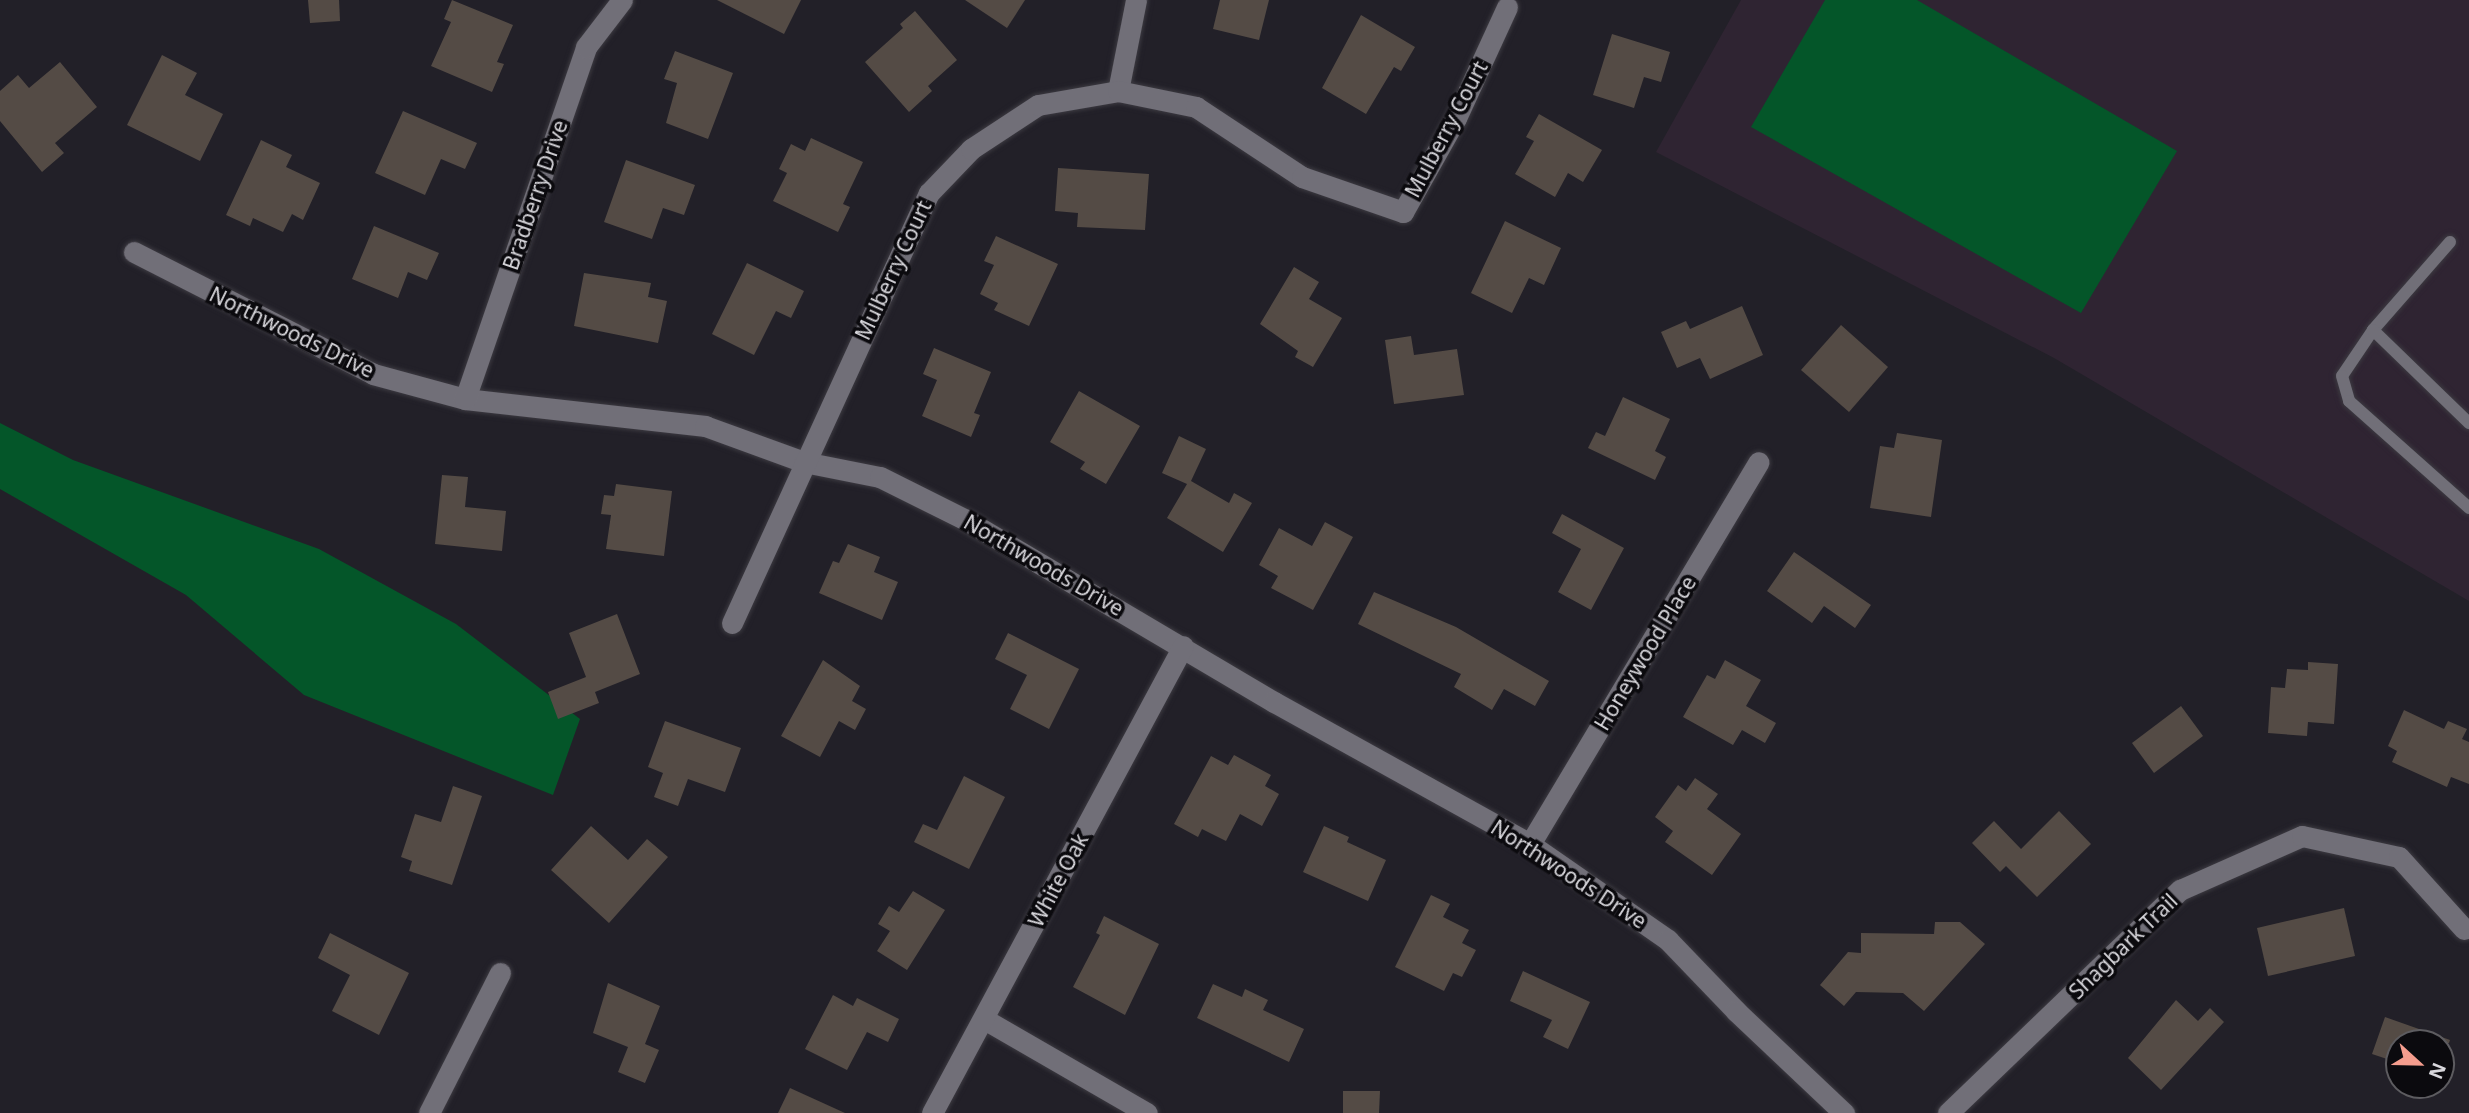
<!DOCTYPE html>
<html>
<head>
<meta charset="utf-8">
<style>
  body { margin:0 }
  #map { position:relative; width:2469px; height:1113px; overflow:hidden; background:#222028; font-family:"Noto Sans",sans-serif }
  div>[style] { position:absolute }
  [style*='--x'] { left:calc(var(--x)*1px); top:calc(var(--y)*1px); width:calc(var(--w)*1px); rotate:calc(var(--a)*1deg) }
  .education>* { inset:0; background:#2f2432 }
  .green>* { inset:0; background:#045629 }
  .building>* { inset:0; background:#544b45 }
  .roads { filter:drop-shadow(0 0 2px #3c3a41) drop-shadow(0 0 2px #3c3a41) }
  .lane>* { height:12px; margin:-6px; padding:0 6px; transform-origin:6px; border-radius:6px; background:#716f78 }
  .street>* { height:21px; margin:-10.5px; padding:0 10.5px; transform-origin:10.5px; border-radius:10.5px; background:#716f78 }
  span { translate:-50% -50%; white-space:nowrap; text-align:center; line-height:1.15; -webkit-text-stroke:7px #0b0a0e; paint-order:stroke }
  .street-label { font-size:21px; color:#d8d7dc }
  .north { position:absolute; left:2385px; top:1029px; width:70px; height:70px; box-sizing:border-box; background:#0b0a0e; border:2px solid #5d5c60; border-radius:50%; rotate:112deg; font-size:19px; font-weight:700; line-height:28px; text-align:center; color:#d8d7dc }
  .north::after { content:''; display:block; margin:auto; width:24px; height:32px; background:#f59d8e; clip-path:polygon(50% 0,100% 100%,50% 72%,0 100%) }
</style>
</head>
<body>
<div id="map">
  <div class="education">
    <i style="clip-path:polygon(1741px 0,2469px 0,2469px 601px,2054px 358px,1656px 152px)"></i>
  </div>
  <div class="green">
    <i style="clip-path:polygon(1825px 0,1917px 0,2177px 151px,2081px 313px,1751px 127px)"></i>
    <i style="clip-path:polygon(0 423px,73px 460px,319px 549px,456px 624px,580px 719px,553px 795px,304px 695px,186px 595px,0 489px)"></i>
  </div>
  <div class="building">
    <i style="clip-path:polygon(308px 0,339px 0,340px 21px,310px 23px)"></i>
    <i style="clip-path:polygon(452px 0,513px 25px,497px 62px,504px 64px,492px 92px,431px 66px,451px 22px,444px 19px)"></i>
    <i style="clip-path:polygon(717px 0,801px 0,784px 34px)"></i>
    <i style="clip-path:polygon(965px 0,1025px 0,1007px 28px)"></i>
    <i style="clip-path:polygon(1220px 0,1269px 0,1259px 40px,1213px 29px)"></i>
    <i style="clip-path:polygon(915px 11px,957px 60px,928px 86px,932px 91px,909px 112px,865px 62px,903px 28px,900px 24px)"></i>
    <i style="clip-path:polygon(1361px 15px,1415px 47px,1401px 71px,1394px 67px,1366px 114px,1322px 88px)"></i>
    <i style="clip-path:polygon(1612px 34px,1670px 52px,1661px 82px,1644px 77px,1634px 108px,1593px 95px)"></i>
    <i style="clip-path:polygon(675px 51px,733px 73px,708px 139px,666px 123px,677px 83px,664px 79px)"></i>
    <i style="clip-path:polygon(162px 55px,197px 73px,185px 95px,223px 114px,200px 161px,127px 125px)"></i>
    <i style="clip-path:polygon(60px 62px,97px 107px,55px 143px,64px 153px,42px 172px,0 121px,0 91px,18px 75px,29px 88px)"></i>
    <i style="clip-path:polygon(403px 111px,477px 143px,465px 169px,441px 159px,425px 195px,375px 173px)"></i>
    <i style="clip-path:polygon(1539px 114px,1602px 150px,1583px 182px,1568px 173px,1555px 197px,1515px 174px,1534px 141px,1526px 137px)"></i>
    <i style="clip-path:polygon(811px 138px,863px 162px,843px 204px,850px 207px,838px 232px,773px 201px,787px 173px,779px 169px,791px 144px,805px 151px)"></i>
    <i style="clip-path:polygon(261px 140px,292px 155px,286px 167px,320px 183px,303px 220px,292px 214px,283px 232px,253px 218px,250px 226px,226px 215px)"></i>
    <i style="clip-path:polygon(626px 160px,695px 185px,684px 215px,663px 208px,652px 239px,604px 222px)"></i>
    <i style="clip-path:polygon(1058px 168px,1149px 174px,1145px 230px,1077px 227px,1078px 213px,1055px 211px)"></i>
    <i style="clip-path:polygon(1505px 221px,1561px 248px,1544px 285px,1529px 278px,1512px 313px,1471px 293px)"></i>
    <i style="clip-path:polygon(374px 226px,439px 253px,427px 280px,408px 272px,398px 298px,352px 279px)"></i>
    <i style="clip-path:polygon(996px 236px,1058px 264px,1029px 326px,994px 310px,998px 303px,980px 294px,994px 265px,984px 261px)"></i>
    <i style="clip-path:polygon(747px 263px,804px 291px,791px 318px,776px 311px,754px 355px,712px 334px)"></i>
    <i style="clip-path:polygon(1294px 267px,1319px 282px,1309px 299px,1342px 318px,1313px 367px,1295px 357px,1298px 351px,1260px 324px)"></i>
    <i style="clip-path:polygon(584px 273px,651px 283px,648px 297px,667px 301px,658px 343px,574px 326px)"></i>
    <i style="clip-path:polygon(1742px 306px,1763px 355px,1710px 379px,1700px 358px,1677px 368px,1661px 332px,1686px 321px,1690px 329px)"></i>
    <i style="clip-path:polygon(1841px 325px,1888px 367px,1849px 412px,1801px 370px)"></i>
    <i style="clip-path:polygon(1411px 336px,1414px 355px,1457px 349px,1464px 395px,1394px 404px,1385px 340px)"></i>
    <i style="clip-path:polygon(934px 348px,991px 372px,974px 413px,980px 415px,971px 437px,922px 416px,937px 380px,923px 374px)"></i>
    <i style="clip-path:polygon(1079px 391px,1140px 426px,1106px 484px,1080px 469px,1085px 462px,1050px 442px)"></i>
    <i style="clip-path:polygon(1623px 397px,1670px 419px,1655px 451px,1666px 457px,1655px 480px,1588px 448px,1596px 432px,1605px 436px)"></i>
    <i style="clip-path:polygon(1897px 433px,1942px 440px,1931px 517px,1870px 508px,1880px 446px,1894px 448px)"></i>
    <i style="clip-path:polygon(1179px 436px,1206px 449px,1191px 481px,1229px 503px,1234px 493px,1252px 503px,1223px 552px,1167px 518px,1187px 484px,1162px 473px)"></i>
    <i style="clip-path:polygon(442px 475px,468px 477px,465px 507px,506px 511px,502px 551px,435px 544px)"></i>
    <i style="clip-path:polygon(616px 484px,672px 491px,664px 556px,606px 549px,611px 515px,601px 514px,604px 495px,614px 496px)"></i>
    <i style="clip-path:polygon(1562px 514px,1624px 548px,1591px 610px,1558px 592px,1581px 549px,1552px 533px)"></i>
    <i style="clip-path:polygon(1325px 522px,1353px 537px,1313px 610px,1271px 588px,1278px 576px,1259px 565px,1279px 528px,1312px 546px)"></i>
    <i style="clip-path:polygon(848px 544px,880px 557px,874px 572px,898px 582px,882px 620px,819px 593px,833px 561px,839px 563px)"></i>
    <i style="clip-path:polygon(1794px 552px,1871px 605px,1855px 628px,1824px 606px,1812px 623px,1767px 591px)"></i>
    <i style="clip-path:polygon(1374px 592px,1456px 627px,1549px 681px,1535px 706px,1504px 689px,1492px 710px,1454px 687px,1461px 674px,1358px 624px)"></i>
    <i style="clip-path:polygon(617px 614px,640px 674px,595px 692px,599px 703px,558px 719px,548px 692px,586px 677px,569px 633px)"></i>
    <i style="clip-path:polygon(1008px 633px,1079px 669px,1049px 729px,1010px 709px,1027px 675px,995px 659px)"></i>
    <i style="clip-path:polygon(823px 660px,860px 686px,852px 701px,866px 709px,855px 730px,839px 721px,820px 757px,781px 736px)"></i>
    <i style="clip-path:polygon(1725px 660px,1761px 680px,1746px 706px,1776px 723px,1765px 743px,1742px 730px,1733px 745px,1683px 717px,1707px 675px,1715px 679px)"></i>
    <i style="clip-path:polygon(2308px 662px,2338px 664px,2334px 724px,2308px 722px,2307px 736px,2268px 733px,2271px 687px,2285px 688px,2287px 669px,2308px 670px)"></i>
    <i style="clip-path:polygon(2181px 706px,2203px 736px,2154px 773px,2132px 743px)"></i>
    <i style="clip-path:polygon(2404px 710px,2444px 729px,2448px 721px,2467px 729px,2462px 739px,2469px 742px,2469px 784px,2451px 777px,2447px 787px,2392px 762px,2397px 751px,2388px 746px)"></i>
    <i style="clip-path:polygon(665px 721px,741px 748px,725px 792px,688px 779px,678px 806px,654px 797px,663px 773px,648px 767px)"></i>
    <i style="clip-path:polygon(1234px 755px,1271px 775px,1265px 786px,1279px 794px,1262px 826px,1240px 814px,1226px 841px,1202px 829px,1198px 837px,1174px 824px,1211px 756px,1228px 765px)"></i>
    <i style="clip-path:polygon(964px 776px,1005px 797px,969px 869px,914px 842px,923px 824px,937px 830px)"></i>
    <i style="clip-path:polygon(1695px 778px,1718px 794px,1707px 809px,1741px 834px,1712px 875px,1665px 842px,1673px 831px,1655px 817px,1678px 785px,1686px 791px)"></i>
    <i style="clip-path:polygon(453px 786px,482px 796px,452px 885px,409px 871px,412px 861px,401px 857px,415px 814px,441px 822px)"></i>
    <i style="clip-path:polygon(2059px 811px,2091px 844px,2037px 897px,2006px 866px,2000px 872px,1972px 843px,1994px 821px,2021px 849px)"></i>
    <i style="clip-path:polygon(591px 826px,628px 860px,647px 839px,668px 857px,609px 923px,551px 870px)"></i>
    <i style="clip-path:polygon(1324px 826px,1349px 837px,1347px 842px,1386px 860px,1368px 901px,1303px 872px)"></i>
    <i style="clip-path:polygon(913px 891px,945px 910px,907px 970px,877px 951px,890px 931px,878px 924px,889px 906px,899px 912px)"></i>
    <i style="clip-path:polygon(1431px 895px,1450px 904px,1443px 917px,1469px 930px,1462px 943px,1476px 950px,1462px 977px,1453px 973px,1444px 991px,1395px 967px)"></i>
    <i style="clip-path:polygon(2344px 908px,2355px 956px,2268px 976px,2257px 928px)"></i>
    <i style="clip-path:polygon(1104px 916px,1159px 944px,1125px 1015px,1073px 987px,1100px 935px,1096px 933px)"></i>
    <i style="clip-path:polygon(1935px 922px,1960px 922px,1985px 944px,1924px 1011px,1903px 993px,1856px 992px,1844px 1006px,1820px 985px,1848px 952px,1861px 953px,1861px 933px,1934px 934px)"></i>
    <i style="clip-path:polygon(330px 933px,409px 973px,379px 1035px,332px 1011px,350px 975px,318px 958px)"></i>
    <i style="clip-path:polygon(1523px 971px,1590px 1002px,1568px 1049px,1543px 1037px,1552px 1020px,1510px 1001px)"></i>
    <i style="clip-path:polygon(608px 983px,660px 1006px,645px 1044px,659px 1050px,645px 1083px,618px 1072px,628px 1047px,593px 1033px)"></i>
    <i style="clip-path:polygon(1213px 984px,1242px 997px,1245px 989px,1268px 1000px,1263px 1010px,1304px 1029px,1289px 1062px,1197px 1018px)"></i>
    <i style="clip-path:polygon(833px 995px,853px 1006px,857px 998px,899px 1019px,888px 1042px,867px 1032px,847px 1070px,805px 1049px)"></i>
    <i style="clip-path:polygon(2176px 1000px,2198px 1021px,2210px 1008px,2224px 1022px,2161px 1090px,2128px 1058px)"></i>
    <i style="clip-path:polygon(2385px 1017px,2450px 1040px,2449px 1043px,2399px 1043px,2399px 1063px,2372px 1054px)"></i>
    <i style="clip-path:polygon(790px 1088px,845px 1113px,778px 1113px)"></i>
    <i style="clip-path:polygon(1343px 1091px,1380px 1091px,1379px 1113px,1343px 1113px)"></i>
  </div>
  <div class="roads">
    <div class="lane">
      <i style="--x:2450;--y:242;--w:117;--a:131.2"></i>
      <i style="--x:2373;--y:330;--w:55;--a:124"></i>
      <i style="--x:2342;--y:376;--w:26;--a:74"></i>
      <i style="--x:2349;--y:401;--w:161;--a:41.7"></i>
      <i style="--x:2373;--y:330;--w:134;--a:44.1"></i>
    </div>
    <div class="street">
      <i style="--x:1118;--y:91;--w:93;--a:-78.8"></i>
      <i style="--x:134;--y:252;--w:268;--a:27"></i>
      <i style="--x:373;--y:374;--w:95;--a:15.2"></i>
      <i style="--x:465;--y:399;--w:242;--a:6.4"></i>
      <i style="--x:705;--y:426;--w:105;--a:20"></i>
      <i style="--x:804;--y:462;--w:77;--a:11.2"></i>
      <i style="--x:880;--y:477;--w:96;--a:26.6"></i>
      <i style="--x:966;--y:520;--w:358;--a:30.6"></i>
      <i style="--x:1274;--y:702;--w:293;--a:29"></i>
      <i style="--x:1530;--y:844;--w:168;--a:34.8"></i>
      <i style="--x:1668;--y:940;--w:98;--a:46.2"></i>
      <i style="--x:1736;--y:1011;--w:149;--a:43.4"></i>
      <i style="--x:465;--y:399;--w:372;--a:-71"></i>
      <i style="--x:586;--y:47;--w:59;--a:-52.5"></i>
      <i style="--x:732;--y:623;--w:473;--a:-65.4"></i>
      <i style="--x:929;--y:193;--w:61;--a:-46.3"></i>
      <i style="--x:971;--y:149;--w:80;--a:-33.3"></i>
      <i style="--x:1038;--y:105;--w:81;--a:-9.9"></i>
      <i style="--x:1118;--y:91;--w:80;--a:11.6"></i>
      <i style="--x:1196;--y:107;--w:127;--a:33.4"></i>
      <i style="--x:1302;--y:177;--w:107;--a:19.1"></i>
      <i style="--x:1403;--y:212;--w:108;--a:-60.6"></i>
      <i style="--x:1456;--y:118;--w:122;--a:-65.3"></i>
      <i style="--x:1530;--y:844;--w:445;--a:-59.1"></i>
      <i style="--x:984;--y:1019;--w:188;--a:30"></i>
      <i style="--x:429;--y:1113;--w:157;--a:-63.1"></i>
      <i style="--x:932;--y:1113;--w:530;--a:-61.74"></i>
      <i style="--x:1948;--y:1113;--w:322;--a:-43.9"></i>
      <i style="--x:2180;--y:890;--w:133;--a:-23.9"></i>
      <i style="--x:2302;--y:836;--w:99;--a:12.2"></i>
      <i style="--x:2399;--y:857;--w:97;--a:47.9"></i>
    </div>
  </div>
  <div class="street-label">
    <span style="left:1446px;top:129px;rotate:-62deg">Mulberry Court</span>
    <span style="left:535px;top:195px;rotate:-71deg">Bradberry Drive</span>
    <span style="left:893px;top:270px;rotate:-65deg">Mulberry Court</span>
    <span style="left:292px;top:332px;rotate:26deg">Northwoods Drive</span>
    <span style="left:1044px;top:565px;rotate:30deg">Northwoods Drive</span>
    <span style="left:1645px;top:653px;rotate:-59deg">Honeywood Place</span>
    <span style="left:1569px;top:874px;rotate:33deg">Northwoods Drive</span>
    <span style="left:1058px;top:880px;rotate:-62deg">White Oak</span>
    <span style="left:2123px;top:946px;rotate:-44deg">Shagbark Trail</span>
  </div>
  <div class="north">N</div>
</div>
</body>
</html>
